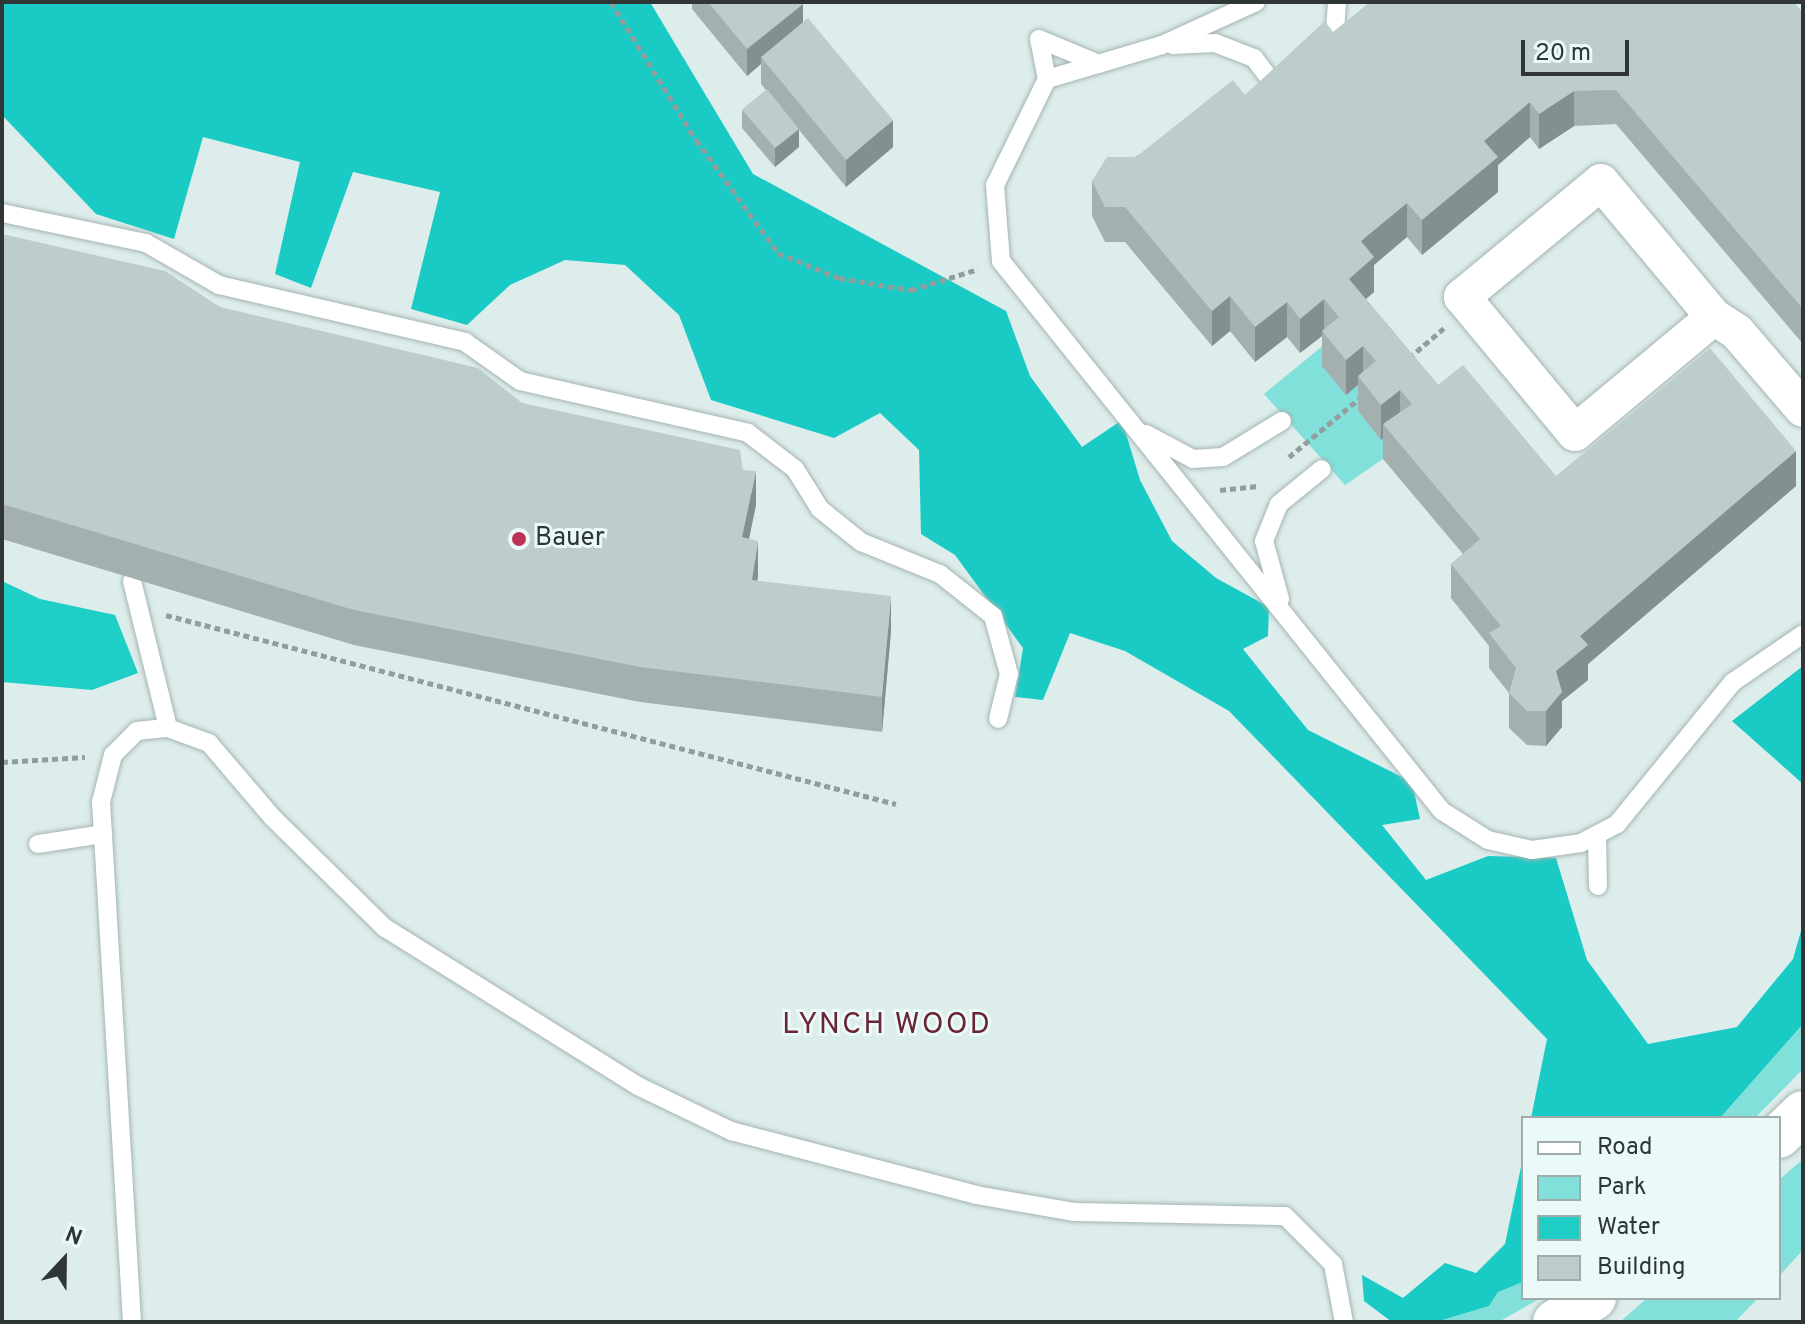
<!DOCTYPE html>
<html>
<head>
<meta charset="utf-8">
<style>
  body { margin:0 }
  #map { position:relative; width:1805px; height:1324px; overflow:hidden; background:#dcedec; font-family:Overpass,sans-serif }
  div>[style] { position:absolute }
  [style*='--x'] { left:calc(var(--x)*1px); top:calc(var(--y)*1px); width:calc(var(--w)*1px); rotate:calc(var(--a)*1deg) }
  .green>* { inset:0; background:#81e0da }
  .forest>* { inset:0; background:#1acbc5 }
  .water>* { inset:0; background:#1fcec7 }
  .path>* { height:5px; margin-top:-2.5px; transform-origin:0; background:repeating-linear-gradient(90deg,#929e9d 0 6px,transparent 0 10px) }
  .roads { filter:drop-shadow(0 0 2px #a4b4b2) drop-shadow(0 0 2px #a4b4b2) }
  .lane>* { height:18px; margin:-9px; padding:0 9px; transform-origin:9px; border-radius:9px; background:#fff }
  .street>* { height:36px; margin:-18px; padding:0 18px; transform-origin:18px; border-radius:18px; background:#fff }
  .secondary>* { height:44px; margin:-22px; padding:0 22px; transform-origin:22px; border-radius:22px; background:#fff }
  .wall>* { inset:0; background:#a3b0af }
  .shaded-wall>* { inset:0; background:#84908f }
  .building>* { inset:0; background:#bdcdcc }
  .dots>* { width:22px; height:22px; translate:-50% -50%; box-sizing:border-box; border:4px solid #eafaf9; border-radius:50% }
  span { translate:-50% -50%; white-space:nowrap; text-align:center; line-height:1.15; -webkit-text-stroke:6px #eafaf9; paint-order:stroke }
  .poi-label { font-size:26px; color:#303636 }
  .left { translate:0 -50%; text-align:left }
  .quarter-label { font-size:30px; color:#6a2433; letter-spacing:2px }
  .frame { position:absolute; inset:0; border:4px solid #303636; pointer-events:none }
  .legend { position:absolute; left:1521px; top:1116px; width:260px; height:184px; box-sizing:border-box; background:#eafaf9; border:2px solid #a0acab; margin:0; padding:10px 14px; list-style:none; font-size:24px; color:#303636 }
  .legend li { display:flex; align-items:center; gap:16px; height:40px }
  .legend b { width:40px; border:2px solid #a0acab }
  .north { position:absolute; left:24px; top:1220px; width:80px; height:80px; -webkit-text-stroke:6px #eafaf9; paint-order:stroke; rotate:22deg; font-size:22px; font-weight:700; line-height:32px; text-align:center; color:#303636 }
  .north::after { content:''; display:block; margin:auto; width:28px; height:36px; background:#303636; clip-path:polygon(50% 0,100% 100%,50% 72%,0 100%) }
  .scale { position:absolute; left:1521px; top:40px; width:108px; height:36px; box-sizing:border-box; border:4px solid #303636; border-top:0; padding-left:10px; font-size:24px; line-height:28px; white-space:nowrap; color:#303636; -webkit-text-stroke:6px #eafaf9; paint-order:stroke }
</style>
</head>
<body>
<div id="map">
  <div class="green">
    <i style="clip-path:polygon(1330px 340px,1363px 381px,1358px 411px,1381px 439px,1400px 425px,1412px 439px,1345px 485px,1264px 394px)"></i>
    <i style="clip-path:polygon(1803px 1024px,1803px 1069px,1755px 1118px,1720px 1118px)"></i>
    <i style="clip-path:polygon(1803px 1159px,1803px 1250px,1779px 1276px,1779px 1180px)"></i>
    <i style="clip-path:polygon(1523px 1282px,1523px 1298px,1541px 1298px,1502px 1320px,1436px 1322px,1489px 1306px,1498px 1292px)"></i>
    <i style="clip-path:polygon(1647px 1298px,1758px 1298px,1735px 1322px,1620px 1322px)"></i>
  </div>
  <div class="forest">
    <i style="clip-path:polygon(2px 2px,650px 2px,753px 174px,1006px 311px,1030px 376px,1082px 447px,1122px 420px,1140px 480px,1172px 541px,1216px 578px,1269px 607px,1268px 636px,1243px 649px,1308px 730px,1412px 782px,1420px 819px,1382px 825px,1426px 880px,1488px 856px,1556px 858px,1587px 960px,1648px 1044px,1737px 1027px,1793px 959px,1803px 924px,1803px 1024px,1720px 1118px,1531px 1118px,1547px 1039px,1229px 711px,1125px 651px,1070px 633px,1043px 700px,1015px 697px,1023px 648px,955px 555px,921px 534px,919px 450px,880px 413px,834px 438px,711px 400px,679px 315px,625px 265px,565px 260px,510px 285px,467px 325px,411px 309px,440px 192px,353px 172px,311px 288px,275px 274px,300px 162px,203px 137px,174px 239px,96px 214px,2px 115px)"></i>
    <i style="clip-path:polygon(1803px 666px,1803px 784px,1732px 721px)"></i>
    <i style="clip-path:polygon(1523px 1157px,1523px 1282px,1498px 1292px,1489px 1306px,1436px 1322px,1392px 1322px,1364px 1301px,1362px 1275px,1403px 1298px,1445px 1263px,1476px 1273px,1505px 1244px)"></i>
  </div>
  <div class="water">
    <i style="clip-path:polygon(2px 581px,40px 599px,115px 615px,138px 673px,92px 690px,2px 682px)"></i>
  </div>
  <div class="path">
    <i style="--x:611;--y:2;--w:162;--a:58.4"></i>
    <i style="--x:696;--y:140;--w:140;--a:54"></i>
    <i style="--x:778;--y:253;--w:66;--a:22.3"></i>
    <i style="--x:839;--y:278;--w:73;--a:9.5"></i>
    <i style="--x:911;--y:290;--w:70;--a:-17.4"></i>
    <i style="--x:1409;--y:358;--w:46;--a:-40.6"></i>
    <i style="--x:1289;--y:457;--w:94;--a:-39.8"></i>
    <i style="--x:1220;--y:490;--w:38;--a:-6"></i>
    <i style="--x:166;--y:615;--w:754;--a:14.52"></i>
    <i style="--x:2;--y:762;--w:83;--a:-3.4"></i>
  </div>
  <div class="roads">
    <div class="lane">
      <i style="--x:1256;--y:2;--w:103;--a:155.4"></i>
      <i style="--x:1162;--y:45;--w:120;--a:163.5"></i>
      <i style="--x:1047;--y:79;--w:118;--a:116.1"></i>
      <i style="--x:995;--y:185;--w:76;--a:85.5"></i>
      <i style="--x:1001;--y:261;--w:705;--a:51.28"></i>
      <i style="--x:1442;--y:811;--w:54;--a:32.2"></i>
      <i style="--x:1488;--y:840;--w:45;--a:12.8"></i>
      <i style="--x:1532;--y:850;--w:49;--a:-8.1"></i>
      <i style="--x:1581;--y:843;--w:41;--a:-27.8"></i>
      <i style="--x:1617;--y:824;--w:183;--a:-50.8"></i>
      <i style="--x:1733;--y:682;--w:85;--a:-34.4"></i>
      <i style="--x:1337;--y:2;--w:29;--a:94"></i>
      <i style="--x:1335;--y:31;--w:20;--a:63"></i>
      <i style="--x:1039;--y:39;--w:65;--a:22.6"></i>
      <i style="--x:1039;--y:39;--w:41;--a:78.7"></i>
      <i style="--x:1173;--y:45;--w:42;--a:-2.7"></i>
      <i style="--x:1215;--y:43;--w:42;--a:21"></i>
      <i style="--x:1254;--y:58;--w:46;--a:52.9"></i>
      <i style="--x:2;--y:213;--w:147;--a:11.8"></i>
      <i style="--x:146;--y:243;--w:84;--a:29.9"></i>
      <i style="--x:219;--y:285;--w:253;--a:13"></i>
      <i style="--x:465;--y:342;--w:67;--a:35.3"></i>
      <i style="--x:520;--y:381;--w:234;--a:12.8"></i>
      <i style="--x:748;--y:433;--w:59;--a:37.5"></i>
      <i style="--x:795;--y:469;--w:47;--a:58"></i>
      <i style="--x:820;--y:509;--w:53;--a:38.8"></i>
      <i style="--x:861;--y:542;--w:85;--a:22.1"></i>
      <i style="--x:940;--y:574;--w:68;--a:38.4"></i>
      <i style="--x:993;--y:616;--w:60;--a:74.6"></i>
      <i style="--x:1009;--y:674;--w:46;--a:103.7"></i>
      <i style="--x:1146;--y:434;--w:53;--a:28"></i>
      <i style="--x:1193;--y:459;--w:30;--a:-4"></i>
      <i style="--x:1223;--y:457;--w:69;--a:-31.4"></i>
      <i style="--x:132;--y:581;--w:151;--a:76.2"></i>
      <i style="--x:1280;--y:599;--w:60;--a:-105.4"></i>
      <i style="--x:1264;--y:541;--w:40;--a:-68"></i>
      <i style="--x:1279;--y:504;--w:55;--a:-39.1"></i>
      <i style="--x:1597;--y:835;--w:51;--a:88.9"></i>
      <i style="--x:38;--y:844;--w:66;--a:-8.7"></i>
      <i style="--x:132;--y:1322;--w:521;--a:-93.41"></i>
      <i style="--x:101;--y:802;--w:49;--a:-75.7"></i>
      <i style="--x:113;--y:755;--w:34;--a:-45"></i>
      <i style="--x:137;--y:731;--w:31;--a:-6"></i>
      <i style="--x:168;--y:728;--w:44;--a:20.1"></i>
      <i style="--x:209;--y:743;--w:99;--a:49.5"></i>
      <i style="--x:273;--y:818;--w:157;--a:44.5"></i>
      <i style="--x:385;--y:928;--w:298;--a:32"></i>
      <i style="--x:638;--y:1086;--w:103;--a:25.8"></i>
      <i style="--x:731;--y:1131;--w:253;--a:14.6"></i>
      <i style="--x:976;--y:1195;--w:99;--a:9.8"></i>
      <i style="--x:1074;--y:1212;--w:211;--a:1.1"></i>
      <i style="--x:1285;--y:1216;--w:68;--a:45"></i>
      <i style="--x:1333;--y:1264;--w:59;--a:79.3"></i>
    </div>
    <div class="street">
      <i style="--x:1714;--y:317;--w:181;--a:140.2"></i>
      <i style="--x:1575;--y:433;--w:177;--a:-129.7"></i>
      <i style="--x:1462;--y:297;--w:180;--a:-39.6"></i>
      <i style="--x:1601;--y:182;--w:176;--a:50.1"></i>
      <i style="--x:1714;--y:317;--w:27;--a:33"></i>
      <i style="--x:1737;--y:332;--w:101;--a:49.4"></i>
    </div>
    <div class="secondary">
      <i style="--x:1779;--y:1136;--w:33;--a:-44"></i>
      <i style="--x:1555;--y:1322;--w:46;--a:-31.6"></i>
    </div>
  </div>
  <div class="wall">
    <i style="clip-path:polygon(692px 2px,802px 2px,803px 22px,893px 147px,846px 187px,799px 130px,799px 147px,775px 167px,742px 128px,742px 110px,766px 90px,761px 84px,761px 64px,747px 76px,692px 9px)"></i>
    <i style="clip-path:polygon(1803px 13px,1803px 344px,1616px 124px,1574px 126px,1539px 149px,1530px 137px,1498px 165px,1498px 192px,1422px 255px,1407px 237px,1374px 265px,1374px 292px,1366px 299px,1438px 385px,1556px 476px,1796px 486px,1588px 664px,1588px 680px,1562px 701px,1562px 727px,1546px 746px,1527px 745px,1509px 728px,1509px 693px,1489px 668px,1489px 646px,1451px 598px,1451px 564px,1463px 554px,1383px 459px,1383px 438px,1381px 440px,1358px 411px,1358px 385px,1346px 395px,1322px 366px,1322px 336px,1300px 353px,1287px 337px,1255px 362px,1230px 331px,1212px 346px,1125px 242px,1105px 242px,1092px 216px,1092px 181px,1245px 95px,1333px 32px)"></i>
    <i style="clip-path:polygon(2px 234px,220px 307px,522px 403px,743px 470px,756px 505px,749px 539px,758px 576px,757px 581px,891px 631px,882px 732px,640px 702px,354px 645px,2px 539px)"></i>
  </div>
  <div class="shaded-wall">
    <i style="clip-path:polygon(803px 4px,803px 31px,761px 57px,761px 64px,747px 76px,747px 49px)"></i>
    <i style="clip-path:polygon(1574px 91px,1574px 126px,1539px 149px,1539px 114px)"></i>
    <i style="clip-path:polygon(1530px 102px,1530px 137px,1498px 165px,1498px 192px,1422px 255px,1422px 220px,1484px 141px)"></i>
    <i style="clip-path:polygon(893px 120px,893px 147px,846px 187px,846px 160px)"></i>
    <i style="clip-path:polygon(799px 129px,799px 147px,775px 167px,775px 148px)"></i>
    <i style="clip-path:polygon(1407px 203px,1407px 237px,1374px 265px,1374px 292px,1349px 313px,1349px 279px,1361px 241px)"></i>
    <i style="clip-path:polygon(1230px 296px,1230px 331px,1212px 346px,1212px 311px)"></i>
    <i style="clip-path:polygon(1324px 299px,1324px 334px,1322px 331px,1322px 336px,1300px 353px,1300px 319px)"></i>
    <i style="clip-path:polygon(1287px 302px,1287px 337px,1255px 362px,1255px 327px)"></i>
    <i style="clip-path:polygon(1363px 346px,1363px 381px,1358px 376px,1358px 385px,1346px 395px,1346px 360px)"></i>
    <i style="clip-path:polygon(1400px 390px,1400px 425px,1383px 424px,1383px 438px,1381px 440px,1381px 405px)"></i>
    <i style="clip-path:polygon(1796px 451px,1796px 486px,1588px 664px,1588px 680px,1562px 701px,1562px 727px,1546px 746px,1546px 711px,1556px 671px,1580px 636px)"></i>
    <i style="clip-path:polygon(756px 471px,756px 505px,742px 572px,742px 537px)"></i>
    <i style="clip-path:polygon(758px 541px,758px 576px,752px 615px,752px 580px)"></i>
    <i style="clip-path:polygon(891px 596px,891px 631px,882px 732px,882px 697px)"></i>
  </div>
  <div class="building">
    <i style="clip-path:polygon(708px 2px,802px 2px,803px 4px,747px 49px)"></i>
    <i style="clip-path:polygon(1370px 2px,1794px 2px,1803px 13px,1803px 309px,1616px 90px,1574px 91px,1539px 114px,1530px 102px,1484px 141px,1498px 157px,1422px 220px,1407px 203px,1361px 241px,1374px 257px,1349px 279px,1438px 385px,1463px 365px,1556px 476px,1710px 348px,1796px 451px,1580px 636px,1588px 645px,1556px 671px,1562px 692px,1546px 711px,1527px 711px,1509px 693px,1516px 668px,1489px 633px,1501px 626px,1451px 564px,1480px 539px,1383px 424px,1412px 404px,1400px 390px,1381px 405px,1369px 390px,1358px 376px,1376px 361px,1363px 346px,1346px 360px,1322px 331px,1339px 317px,1324px 299px,1300px 319px,1287px 302px,1255px 327px,1230px 296px,1212px 311px,1125px 207px,1105px 207px,1092px 181px,1107px 157px,1136px 157px,1233px 80px,1245px 95px,1325px 21px,1333px 32px)"></i>
    <i style="clip-path:polygon(808px 18px,893px 120px,846px 160px,761px 57px)"></i>
    <i style="clip-path:polygon(767px 89px,799px 129px,775px 148px,742px 110px)"></i>
    <i style="clip-path:polygon(2px 234px,165px 271px,220px 307px,478px 368px,522px 403px,740px 450px,743px 470px,756px 471px,742px 537px,758px 541px,752px 580px,891px 596px,882px 697px,640px 667px,354px 610px,2px 504px)"></i>
  </div>
  <div class="dots">
    <i style="left:519px;top:539px;background:#bf3056"></i>
  </div>
  <div class="poi-label">
    <span class="left" style="left:535px;top:539px">Bauer</span>
  </div>
  <div class="quarter-label">
    <span style="left:887px;top:1026px">LYNCH WOOD</span>
  </div>
  <div class="frame"></div>
  <ul class="legend">
  <li><b style="height:10px;background:#fff"></b>Road</li>
  <li><b style="height:22px;background:#81e0da"></b>Park</li>
  <li><b style="height:22px;background:#1fcec7"></b>Water</li>
  <li><b style="height:22px;background:#bdcdcc"></b>Building</li>
  </ul>
  <div class="north">N</div>
  <div class="scale">20 m</div>
</div>
</body>
</html>
